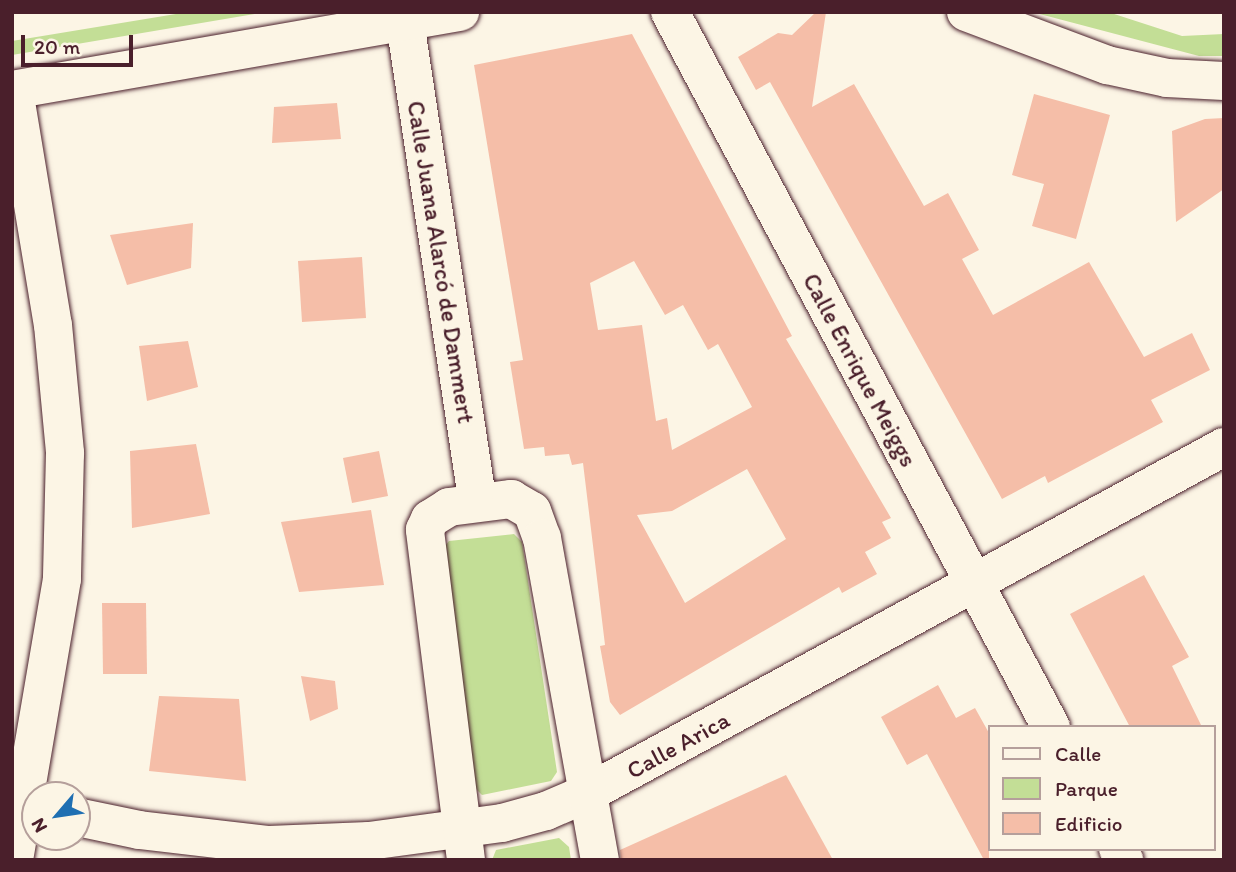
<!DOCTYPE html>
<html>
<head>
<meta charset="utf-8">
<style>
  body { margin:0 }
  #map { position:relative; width:1236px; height:872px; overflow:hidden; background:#fcf5e5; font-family:Itim,sans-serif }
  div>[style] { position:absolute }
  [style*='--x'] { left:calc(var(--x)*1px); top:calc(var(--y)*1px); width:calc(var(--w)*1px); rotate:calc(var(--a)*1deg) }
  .green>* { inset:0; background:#c3de96 }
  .building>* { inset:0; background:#f5bea8 }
  .roads { filter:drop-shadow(0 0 2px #4a1f2b) drop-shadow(0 0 2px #4a1f2b) }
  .minor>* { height:38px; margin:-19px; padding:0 19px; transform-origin:19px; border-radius:19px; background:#fcf5e5 }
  span { translate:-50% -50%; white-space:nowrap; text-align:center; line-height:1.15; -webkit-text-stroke:7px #fcf5e5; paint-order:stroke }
  .street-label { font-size:24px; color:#4a1f2b }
  .frame { position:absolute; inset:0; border:14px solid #4a1f2b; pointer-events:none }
  .legend { position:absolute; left:988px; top:725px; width:228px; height:126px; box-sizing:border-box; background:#fcf5e5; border:2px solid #b59f9b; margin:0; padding:9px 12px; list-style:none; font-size:21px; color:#4a1f2b }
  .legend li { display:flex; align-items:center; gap:14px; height:35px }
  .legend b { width:35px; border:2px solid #b59f9b }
  .north { position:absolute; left:21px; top:781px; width:70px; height:70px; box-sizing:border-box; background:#fcf5e5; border:2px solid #b59f9b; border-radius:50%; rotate:241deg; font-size:19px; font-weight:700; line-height:28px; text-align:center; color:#4a1f2b }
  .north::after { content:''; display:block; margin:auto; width:24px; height:32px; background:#1f6fb2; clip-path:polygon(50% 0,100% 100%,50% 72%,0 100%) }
  .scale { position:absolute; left:21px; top:35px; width:112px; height:32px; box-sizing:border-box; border:4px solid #4a1f2b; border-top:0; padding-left:9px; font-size:21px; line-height:24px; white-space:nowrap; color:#4a1f2b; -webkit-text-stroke:5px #fcf5e5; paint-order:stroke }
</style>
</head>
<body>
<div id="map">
  <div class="green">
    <i style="clip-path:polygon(188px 12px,266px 12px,12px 55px,12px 41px)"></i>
    <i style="clip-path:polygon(1032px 12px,1108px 12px,1182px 36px,1224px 34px,1224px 56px,1199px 56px)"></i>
    <i style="clip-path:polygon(514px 534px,522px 542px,557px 772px,551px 781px,482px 795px,474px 787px,443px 548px,449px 541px)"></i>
    <i style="clip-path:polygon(559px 838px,569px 847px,571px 860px,492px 860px,496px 850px)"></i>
  </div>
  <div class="building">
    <i style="clip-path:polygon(816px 12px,826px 12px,812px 107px,854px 84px,924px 206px,948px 193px,979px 250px,962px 259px,993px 315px,1089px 262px,1144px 357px,1192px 333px,1210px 370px,1151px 400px,1163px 422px,1048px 483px,1045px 476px,1002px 499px,770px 82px,756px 90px,738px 57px,778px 33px,792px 35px)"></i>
    <i style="clip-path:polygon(evenodd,632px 34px,792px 336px,786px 339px,891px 518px,882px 522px,891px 538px,865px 552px,877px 574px,842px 593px,839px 587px,620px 715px,610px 702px,600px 646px,605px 645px,583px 463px,572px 465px,569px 454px,545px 456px,544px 447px,524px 449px,510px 362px,523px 360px,474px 65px,632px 34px,634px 261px,665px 315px,683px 305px,708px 350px,718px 344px,752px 407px,672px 450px,667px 418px,656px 421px,642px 325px,598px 330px,590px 283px,634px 261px,632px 34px,747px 469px,786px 539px,685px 603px,637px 515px,672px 511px,747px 469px)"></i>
    <i style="clip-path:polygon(1034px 94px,1110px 115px,1076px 239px,1032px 226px,1044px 184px,1012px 175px)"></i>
    <i style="clip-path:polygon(337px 103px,341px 139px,272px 143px,274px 107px)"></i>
    <i style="clip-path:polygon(1224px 118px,1224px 189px,1176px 222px,1172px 131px,1205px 119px)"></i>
    <i style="clip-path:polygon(193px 223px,191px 268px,127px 285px,110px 235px)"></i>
    <i style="clip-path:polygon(362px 257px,366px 318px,302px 322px,298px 261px)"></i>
    <i style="clip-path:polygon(188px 341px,198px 387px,147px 401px,139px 346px)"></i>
    <i style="clip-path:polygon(196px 444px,210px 514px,132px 528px,130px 451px)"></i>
    <i style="clip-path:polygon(379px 451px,388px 496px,352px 503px,343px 458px)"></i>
    <i style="clip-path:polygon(371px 510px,384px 585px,299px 592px,281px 522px)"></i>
    <i style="clip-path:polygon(1144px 575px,1189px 657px,1172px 666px,1202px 727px,1130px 727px,1070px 614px)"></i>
    <i style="clip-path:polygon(102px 603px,146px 603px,147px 674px,103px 674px)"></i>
    <i style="clip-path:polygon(301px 676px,335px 681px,338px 709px,310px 721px)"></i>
    <i style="clip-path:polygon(938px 685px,956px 718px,975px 708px,989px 733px,989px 860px,984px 860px,927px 754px,907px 765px,881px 717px)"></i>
    <i style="clip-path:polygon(159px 696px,239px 699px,246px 781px,149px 771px)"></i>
    <i style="clip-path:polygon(786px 775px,833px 860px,621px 860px,620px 850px)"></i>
  </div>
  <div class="roads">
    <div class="minor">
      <i style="--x:670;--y:12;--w:810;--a:61.95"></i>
      <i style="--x:966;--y:12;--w:151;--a:20.6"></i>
      <i style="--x:1107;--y:65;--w:61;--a:12.2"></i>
      <i style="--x:1167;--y:78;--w:57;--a:3"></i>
      <i style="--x:405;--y:22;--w:486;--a:81.4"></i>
      <i style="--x:12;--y:90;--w:455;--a:-9.9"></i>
      <i style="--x:14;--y:90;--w:238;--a:80.6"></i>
      <i style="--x:53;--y:325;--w:129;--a:84.6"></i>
      <i style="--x:65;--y:453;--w:126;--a:91.4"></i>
      <i style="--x:62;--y:579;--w:285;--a:99.7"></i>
      <i style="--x:77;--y:817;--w:63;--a:11.8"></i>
      <i style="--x:139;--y:830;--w:131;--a:6.6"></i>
      <i style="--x:269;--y:845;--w:100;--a:-2.3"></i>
      <i style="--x:369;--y:841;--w:134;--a:-7.7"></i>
      <i style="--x:502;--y:823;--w:46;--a:-15.3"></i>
      <i style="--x:546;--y:811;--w:46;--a:-23.2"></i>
      <i style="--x:588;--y:793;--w:724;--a:-28.55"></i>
      <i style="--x:1118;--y:849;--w:13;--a:61"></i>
      <i style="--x:466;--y:860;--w:333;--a:-97.1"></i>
      <i style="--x:425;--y:530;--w:12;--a:-66"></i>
      <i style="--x:430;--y:519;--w:22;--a:-32"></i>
      <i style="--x:449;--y:507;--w:63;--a:-7.4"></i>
      <i style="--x:511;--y:499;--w:24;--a:30"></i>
      <i style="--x:532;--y:511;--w:29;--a:70"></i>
      <i style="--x:542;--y:538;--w:327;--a:79.8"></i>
    </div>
  </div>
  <div class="street-label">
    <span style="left:441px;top:262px;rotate:81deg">Calle Juana Alarcó de Dammert</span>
    <span style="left:860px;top:370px;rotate:62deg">Calle Enrique Meiggs</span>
    <span style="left:678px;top:745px;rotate:-29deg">Calle Arica</span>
  </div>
  <div class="frame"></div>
  <ul class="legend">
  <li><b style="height:9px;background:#fcf5e5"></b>Calle</li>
  <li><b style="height:19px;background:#c3de96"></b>Parque</li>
  <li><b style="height:19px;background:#f5bea8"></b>Edificio</li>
  </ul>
  <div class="north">N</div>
  <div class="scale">20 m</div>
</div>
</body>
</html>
